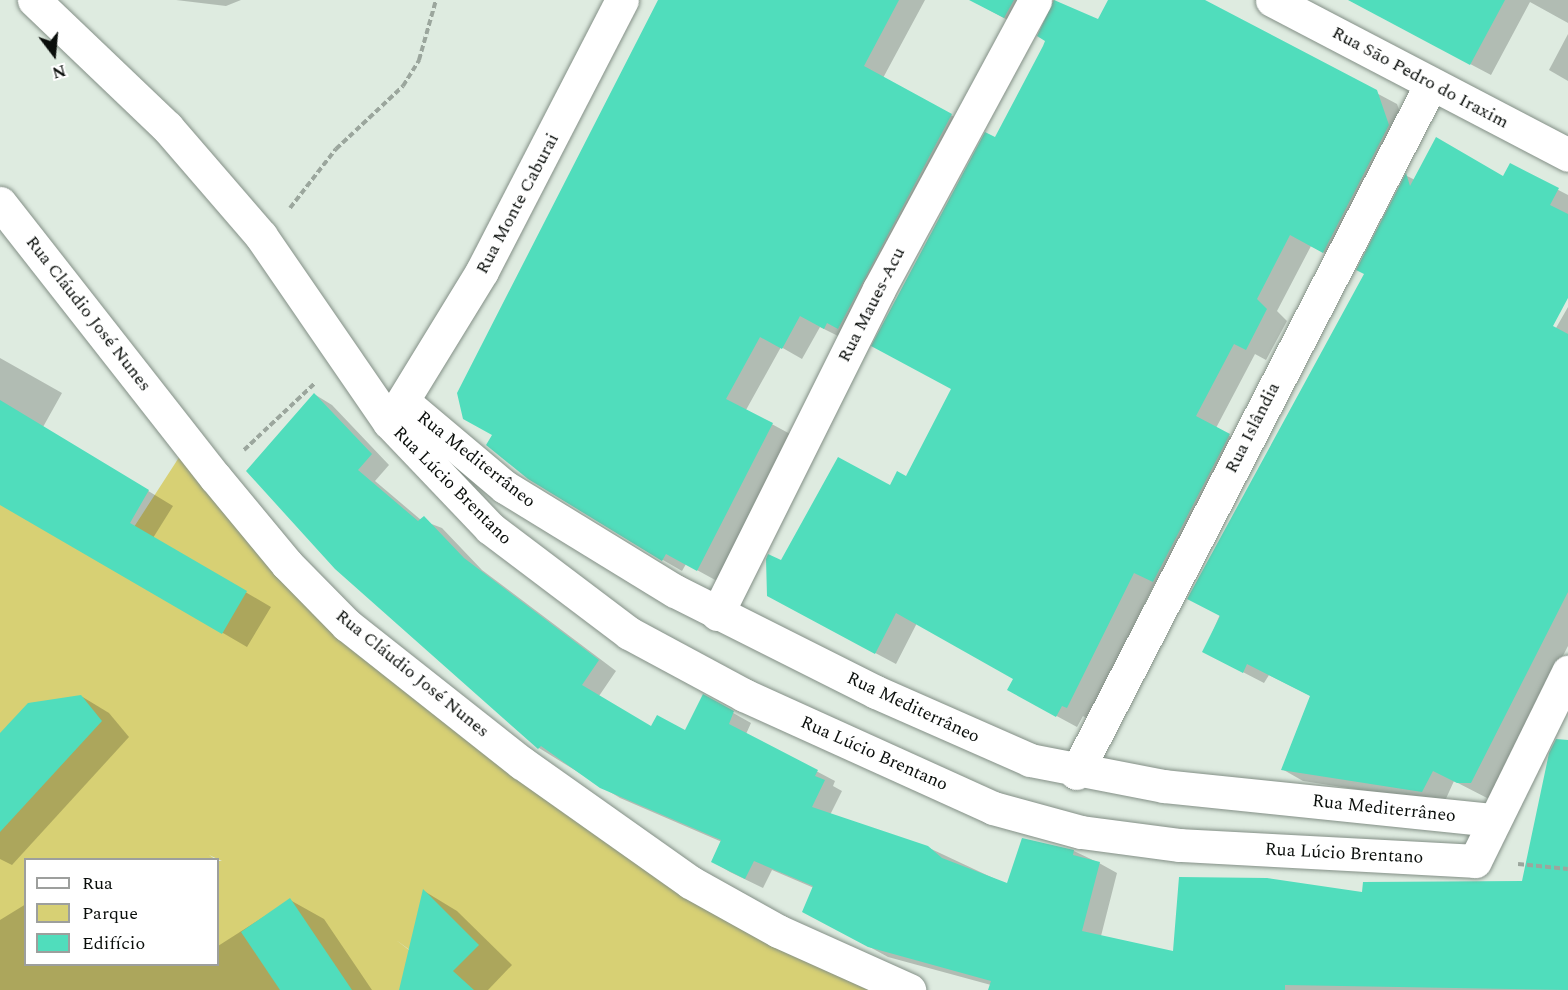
<!DOCTYPE html>
<html>
<head>
<meta charset="utf-8">
<style>
  body { margin:0 }
  #map { position:relative; width:1568px; height:990px; overflow:hidden; background:#deebe0; font-family:Spectral,serif }
  div>[style] { position:absolute }
  [style*='--x'] { left:calc(var(--x)*1px); top:calc(var(--y)*1px); width:calc(var(--w)*1px); rotate:calc(var(--a)*1deg) }
  .green>* { inset:0; background:#d7d074 }
  .shadow>* { inset:0; background:#0003 }
  .building>* { inset:0; background:#50ddbc }
  .path>* { height:4px; margin-top:-2px; transform-origin:0; background:repeating-linear-gradient(90deg,#9ba69d 0 6px,transparent 0 9px) }
  .roads { filter:drop-shadow(0 0 2px #838f86) drop-shadow(0 0 2px #838f86) }
  .street>* { height:33px; margin:-16.5px; padding:0 16.5px; transform-origin:16.5px; border-radius:16.5px; background:#fff }
  span { translate:-50% -50%; white-space:nowrap; text-align:center; line-height:1.15; -webkit-text-stroke:4.5px #fff; paint-order:stroke }
  .street-label { font-size:18px; color:#0a0e0b }
  .legend { position:absolute; left:24px; top:858px; width:195px; height:108px; box-sizing:border-box; background:#fff; border:2px solid #9d9f9d; margin:0; padding:8px 10px; list-style:none; font-size:18px; color:#0a0e0b }
  .legend li { display:flex; align-items:center; gap:12px; height:30px }
  .legend b { width:30px; border:2px solid #9d9f9d }
  .north { position:absolute; left:24px; top:24px; width:60px; height:60px; -webkit-text-stroke:4px #fff; paint-order:stroke; rotate:164deg; font-size:16px; font-weight:700; line-height:24px; text-align:center; color:#0a0e0b }
  .north::after { content:''; display:block; margin:auto; width:21px; height:27px; background:#0a0e0b; clip-path:polygon(50% 0,100% 100%,50% 72%,0 100%) }
</style>
</head>
<body>
<div id="map">
  <div class="green">
    <i style="clip-path:polygon(evenodd,187px 445px,228px 494px,515px 760px,903px 990px,465px 990px,396px 940px,461px 990px,0 990px,0 497px,123px 544px,187px 445px,209px 855px,222px 861px,218px 861px,218px 964px,26px 964px,26px 860px,215px 859px,209px 855px)"></i>
  </div>
  <div class="shadow">
    <i style="clip-path:polygon(176px 0,241px 0,226px 6px)"></i>
    <i style="clip-path:polygon(660px 0,925px 0,883px 78px,971px 126px,844px 339px,820px 327px,802px 359px,781px 347px,746px 410px,792px 435px,717px 581px,686px 564px,682px 571px,663px 560px,493px 435px)"></i>
    <i style="clip-path:polygon(971px 0,1043px 0,1024px 29px)"></i>
    <i style="clip-path:polygon(1053px 0,1098px 21px,1109px 0,1201px 0,1397px 104px,1409px 137px,1344px 263px,1311px 246px,1277px 311px,1287px 321px,1266px 360px,1255px 354px,1216px 428px,1249px 447px,1174px 593px,1155px 583px,1088px 719px,1083px 716px,1077px 727px,1029px 701px,1015px 678px,917px 623px,896px 664px,789px 607px,782px 562px,906px 478px,953px 389px,996px 139px,1047px 40px,1039px 36px)"></i>
    <i style="clip-path:polygon(1349px 0,1568px 0,1568px 23px,1530px 2px,1491px 75px)"></i>
    <i style="clip-path:polygon(1568px 34px,1568px 81px,1549px 70px)"></i>
    <i style="clip-path:polygon(1510px 165px,1568px 195px,1568px 222px,1515px 400px,1568px 307px,1568px 646px,1489px 799px,1454px 781px,1444px 803px,1303px 781px,1282px 769px,1311px 696px,1269px 675px,1264px 683px,1204px 652px,1407px 176px,1415px 180px,1504px 178px)"></i>
    <i style="clip-path:polygon(0 358px,62px 393px,43px 427px,173px 506px,153px 538px,271px 607px,247px 647px,0 503px)"></i>
    <i style="clip-path:polygon(314px 394px,332px 405px,389px 465px,375px 481px,421px 520px,442px 528px,482px 570px,616px 671px,599px 696px,652px 728px,685px 732px,703px 696px,751px 723px,746px 734px,835px 781px,833px 786px,842px 791px,830px 815px,927px 847px,1008px 885px,1074px 851px,1099px 863px,1117px 873px,1101px 936px,1174px 953px,1363px 894px,1523px 883px,1568px 768px,1568px 990px,993px 990px,991px 985px,888px 957px,822px 921px,814px 888px,772px 870px,763px 888px,730px 872px,713px 862px,722px 842px,620px 798px,539px 748px,335px 567px)"></i>
    <i style="clip-path:polygon(81px 696px,109px 713px,129px 737px,12px 865px,0 859px,0 736px)"></i>
    <i style="clip-path:polygon(424px 891px,457px 911px,512px 965px,488px 990px,401px 990px)"></i>
    <i style="clip-path:polygon(290px 900px,324px 919px,372px 990px,0 990px,0 920px,26px 904px,26px 964px,218px 964px,218px 946px)"></i>
  </div>
  <div class="building">
    <i style="clip-path:polygon(658px 0,899px 0,864px 66px,952px 114px,838px 329px,827px 323px,824px 329px,800px 316px,782px 349px,760px 337px,726px 399px,773px 423px,697px 571px,666px 554px,662px 561px,528px 479px,486px 445px,492px 435px,463px 419px,457px 393px)"></i>
    <i style="clip-path:polygon(969px 0,1014px 0,1004px 18px)"></i>
    <i style="clip-path:polygon(1054px 0,1098px 19px,1108px 0,1205px 0,1377px 90px,1389px 125px,1323px 253px,1290px 235px,1257px 299px,1267px 309px,1246px 350px,1234px 344px,1196px 416px,1230px 434px,1153px 582px,1134px 573px,1067px 708px,1062px 706px,1056px 717px,1007px 690px,1013px 679px,896px 613px,875px 654px,767px 596px,766px 559px,768px 554px,781px 560px,838px 457px,890px 485px,897px 471px,906px 476px,951px 389px,871px 346px,985px 132px,995px 137px,1043px 46px,1045px 41px,1037px 36px)"></i>
    <i style="clip-path:polygon(1348px 0,1505px 0,1470px 65px)"></i>
    <i style="clip-path:polygon(1436px 137px,1503px 176px,1510px 163px,1559px 188px,1550px 205px,1568px 214px,1568px 298px,1553px 326px,1568px 334px,1568px 592px,1471px 783px,1457px 783px,1433px 771px,1422px 792px,1281px 770px,1310px 696px,1247px 664px,1243px 673px,1202px 652px,1220px 616px,1187px 599px,1364px 274px,1356px 270px,1406px 173px,1410px 186px)"></i>
    <i style="clip-path:polygon(314px 393px,372px 454px,358px 470px,418px 521px,424px 516px,464px 558px,599px 660px,582px 685px,651px 726px,657px 715px,685px 730px,703px 694px,734px 711px,729px 724px,818px 770px,815px 776px,825px 780px,812px 807px,928px 846px,942px 858px,1007px 883px,1022px 838px,1074px 850px,1073px 855px,1100px 862px,1082px 931px,1173px 951px,1179px 877px,1267px 878px,1362px 892px,1363px 882px,1522px 881px,1549px 753px,1556px 739px,1568px 740px,1568px 990px,1285px 985px,1285px 990px,988px 990px,991px 981px,868px 947px,802px 912px,813px 886px,754px 861px,745px 879px,711px 862px,721px 840px,600px 788px,541px 746px,538px 749px,335px 569px,246px 471px)"></i>
    <i style="clip-path:polygon(0 400px,149px 490px,130px 523px,247px 591px,222px 634px,0 505px)"></i>
    <i style="clip-path:polygon(81px 695px,102px 721px,0 832px,0 733px,28px 703px)"></i>
    <i style="clip-path:polygon(423px 889px,479px 945px,453px 971px,474px 990px,399px 990px)"></i>
    <i style="clip-path:polygon(290px 898px,352px 990px,280px 990px,241px 932px)"></i>
  </div>
  <div class="path">
    <i style="--x:290;--y:208;--w:75;--a:-52.1"></i>
    <i style="--x:336;--y:149;--w:92;--a:-43.2"></i>
    <i style="--x:403;--y:86;--w:31;--a:-58"></i>
    <i style="--x:419;--y:60;--w:62;--a:-74.2"></i>
    <i style="--x:244;--y:450;--w:98;--a:-43.3"></i>
    <i style="--x:1518;--y:864;--w:50;--a:5.7"></i>
  </div>
  <div class="roads">
    <div class="street">
      <i style="--x:34;--y:0;--w:184;--a:43.7"></i>
      <i style="--x:167;--y:127;--w:144;--a:49.2"></i>
      <i style="--x:261;--y:236;--w:226;--a:55.5"></i>
      <i style="--x:389;--y:422;--w:146;--a:46.4"></i>
      <i style="--x:490;--y:528;--w:174;--a:37.1"></i>
      <i style="--x:629;--y:633;--w:131;--a:28.3"></i>
      <i style="--x:744;--y:695;--w:273;--a:24.4"></i>
      <i style="--x:993;--y:808;--w:91;--a:15.3"></i>
      <i style="--x:1081;--y:832;--w:100;--a:7.5"></i>
      <i style="--x:1180;--y:845;--w:295;--a:3.1"></i>
      <i style="--x:1475;--y:861;--w:211;--a:-63.8"></i>
      <i style="--x:1272;--y:0;--w:334;--a:27.6"></i>
      <i style="--x:0;--y:203;--w:348;--a:51.9"></i>
      <i style="--x:215;--y:477;--w:113;--a:50.4"></i>
      <i style="--x:287;--y:564;--w:86;--a:45.5"></i>
      <i style="--x:347;--y:625;--w:223;--a:38.3"></i>
      <i style="--x:522;--y:763;--w:206;--a:35.3"></i>
      <i style="--x:690;--y:882;--w:101;--a:29.1"></i>
      <i style="--x:778;--y:931;--w:144;--a:24.2"></i>
      <i style="--x:404;--y:402;--w:132;--a:40.1"></i>
      <i style="--x:505;--y:487;--w:199;--a:31.5"></i>
      <i style="--x:675;--y:591;--w:225;--a:26.7"></i>
      <i style="--x:876;--y:692;--w:168;--a:23.8"></i>
      <i style="--x:1030;--y:760;--w:136;--a:11"></i>
      <i style="--x:1164;--y:786;--w:332;--a:5.9"></i>
      <i style="--x:392;--y:418;--w:172;--a:-58.5"></i>
      <i style="--x:482;--y:271;--w:305;--a:-62.7"></i>
      <i style="--x:717;--y:614;--w:363;--a:-63.5"></i>
      <i style="--x:879;--y:289;--w:328;--a:-61.6"></i>
      <i style="--x:1076;--y:773;--w:775;--a:-62.74"></i>
    </div>
  </div>
  <div class="street-label">
    <span style="left:1420px;top:78px;rotate:28deg">Rua São Pedro do Iraxim</span>
    <span style="left:518px;top:204px;rotate:-62deg">Rua Monte Caburai</span>
    <span style="left:872px;top:305px;rotate:-63deg">Rua Maues-Acu</span>
    <span style="left:88px;top:314px;rotate:52deg">Rua Cláudio José Nunes</span>
    <span style="left:1253px;top:428px;rotate:-63deg">Rua Islândia</span>
    <span style="left:476px;top:460px;rotate:38deg">Rua Mediterrâneo</span>
    <span style="left:452px;top:486px;rotate:45deg">Rua Lúcio Brentano</span>
    <span style="left:412px;top:674px;rotate:39deg">Rua Cláudio José Nunes</span>
    <span style="left:913px;top:708px;rotate:25deg">Rua Mediterrâneo</span>
    <span style="left:874px;top:754px;rotate:24deg">Rua Lúcio Brentano</span>
    <span style="left:1384px;top:809px;rotate:6deg">Rua Mediterrâneo</span>
    <span style="left:1344px;top:854px;rotate:3deg">Rua Lúcio Brentano</span>
  </div>
  <ul class="legend">
  <li><b style="height:8px;background:#fff"></b>Rua</li>
  <li><b style="height:16px;background:#d7d074"></b>Parque</li>
  <li><b style="height:16px;background:#50ddbc"></b>Edifício</li>
  </ul>
  <div class="north">N</div>
</div>
</body>
</html>
